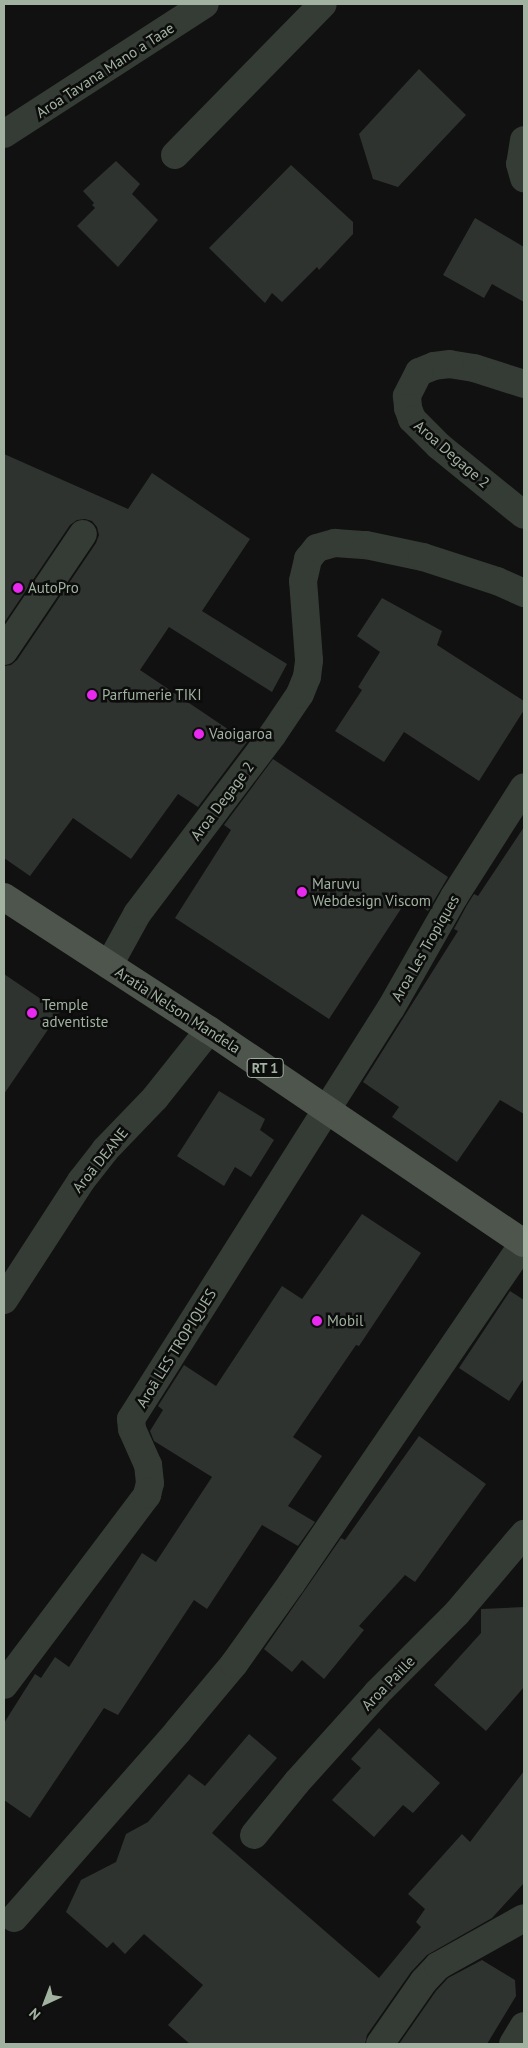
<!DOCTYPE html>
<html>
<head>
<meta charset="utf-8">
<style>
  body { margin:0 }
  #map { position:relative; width:528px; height:2048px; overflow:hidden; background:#101110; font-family:"PT Sans",sans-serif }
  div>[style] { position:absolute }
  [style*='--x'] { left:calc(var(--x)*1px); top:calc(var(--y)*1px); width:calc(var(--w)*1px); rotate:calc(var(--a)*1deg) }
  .building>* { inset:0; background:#2f3330 }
  .minor>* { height:28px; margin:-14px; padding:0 14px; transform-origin:14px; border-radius:14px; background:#353b35 }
  .major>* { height:28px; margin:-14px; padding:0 14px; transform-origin:14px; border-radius:14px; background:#4d554d }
  .dots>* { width:14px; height:14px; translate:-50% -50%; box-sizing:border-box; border:2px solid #0b0c0b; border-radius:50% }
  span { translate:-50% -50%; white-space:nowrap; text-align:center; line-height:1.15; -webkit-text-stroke:5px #0b0c0b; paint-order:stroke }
  .shield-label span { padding:1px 4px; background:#0b0c0b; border:1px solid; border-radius:4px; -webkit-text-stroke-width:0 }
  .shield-label { font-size:14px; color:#a1b2a1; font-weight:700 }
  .street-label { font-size:15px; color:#a1b2a1 }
  .poi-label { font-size:15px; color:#a1b2a1 }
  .left { translate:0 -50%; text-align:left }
  .frame { position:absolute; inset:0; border:5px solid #a1b2a1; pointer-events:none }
  .north { position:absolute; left:20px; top:1978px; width:50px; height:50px; -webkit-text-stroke:4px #0b0c0b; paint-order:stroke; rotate:223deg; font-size:14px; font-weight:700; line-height:20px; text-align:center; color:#a1b2a1 }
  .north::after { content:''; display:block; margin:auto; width:18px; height:22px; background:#a1b2a1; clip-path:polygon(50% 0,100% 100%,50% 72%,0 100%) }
</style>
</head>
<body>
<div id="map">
  <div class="building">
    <i style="clip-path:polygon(419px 69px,466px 115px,398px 187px,373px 179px,359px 134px)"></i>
    <i style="clip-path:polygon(116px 161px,140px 184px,132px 194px,158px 220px,118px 267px,77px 226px,95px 208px,92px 205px,94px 203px,83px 191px)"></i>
    <i style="clip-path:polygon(291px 165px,353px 222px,353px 234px,319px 270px,317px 267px,282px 302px,272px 293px,265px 303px,209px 248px)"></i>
    <i style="clip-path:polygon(475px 218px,524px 247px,524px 302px,492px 284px,484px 298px,443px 275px)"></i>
    <i style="clip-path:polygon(4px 454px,128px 509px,152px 473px,250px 539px,202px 611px,287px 664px,272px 692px,169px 627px,140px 670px,247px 742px,198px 807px,178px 794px,131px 859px,73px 818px,30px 876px,4px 858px,4px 666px,11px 665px,17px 660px,96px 543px,99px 535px,97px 527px,92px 521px,85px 519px,77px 520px,70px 525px,4px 623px)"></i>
    <i style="clip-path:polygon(382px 598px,442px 631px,437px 645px,524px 701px,524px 710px,479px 781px,404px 732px,384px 762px,335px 731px,362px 690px,358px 687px,380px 652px,357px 636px)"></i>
    <i style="clip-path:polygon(273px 759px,448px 877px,428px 911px,408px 898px,329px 1019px,175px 918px,231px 830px,224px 825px)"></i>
    <i style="clip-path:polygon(524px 827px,524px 1114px,500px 1100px,457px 1162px,392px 1117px,399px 1107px,363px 1082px,458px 931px,454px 929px,467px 905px,474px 894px,478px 896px)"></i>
    <i style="clip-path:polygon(4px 974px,60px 1012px,4px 1094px)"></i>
    <i style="clip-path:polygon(219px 1091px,265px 1119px,260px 1130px,274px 1140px,251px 1177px,235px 1167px,224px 1186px,177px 1156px)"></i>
    <i style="clip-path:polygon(362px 1214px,421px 1253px,359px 1346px,356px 1345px,293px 1437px,322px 1456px,288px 1506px,315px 1522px,298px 1546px,262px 1525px,207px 1609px,194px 1600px,118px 1715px,104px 1708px,30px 1818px,4px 1800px,4px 1723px,35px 1674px,41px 1678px,55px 1657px,69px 1667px,142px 1553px,156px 1562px,212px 1477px,154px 1441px,150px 1431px,163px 1410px,158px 1406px,184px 1365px,216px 1386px,282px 1286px,302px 1299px)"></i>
    <i style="clip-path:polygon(510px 1291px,524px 1300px,524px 1378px,509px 1401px,459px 1368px)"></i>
    <i style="clip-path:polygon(419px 1436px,486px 1484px,415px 1582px,405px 1575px,359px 1626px,364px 1630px,324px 1679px,302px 1660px,292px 1672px,264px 1649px,341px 1538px,345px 1540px)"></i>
    <i style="clip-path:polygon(524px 1607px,524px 1687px,486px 1731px,434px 1685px,481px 1633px,481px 1609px)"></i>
    <i style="clip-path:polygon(379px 1728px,440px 1783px,413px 1813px,403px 1805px,374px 1837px,332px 1800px,361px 1768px,351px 1759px)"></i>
    <i style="clip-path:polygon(249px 1734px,277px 1758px,212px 1833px,379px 1978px,421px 1927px,416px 1922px,425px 1909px,408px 1894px,462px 1834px,470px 1842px,524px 1771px,524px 1883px,492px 1918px,427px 1955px,411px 1972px,367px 2035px,365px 2044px,190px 2044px,168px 2025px,203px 1985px,144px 1934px,125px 1954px,113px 1942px,107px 1948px,66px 1912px,81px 1880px,116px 1862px,126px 1834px,148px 1822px,189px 1774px,205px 1786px)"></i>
    <i style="clip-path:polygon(482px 1960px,515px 1980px,516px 1996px,487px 2044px,399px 2044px,436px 1991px,448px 1978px)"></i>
  </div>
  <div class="minor">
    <i style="--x:4;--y:134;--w:239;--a:-32.9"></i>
    <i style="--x:524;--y:140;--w:24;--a:99"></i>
    <i style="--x:520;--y:164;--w:15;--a:74"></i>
    <i style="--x:175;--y:155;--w:211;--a:-45.6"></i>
    <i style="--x:524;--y:384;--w:52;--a:-162.3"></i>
    <i style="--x:474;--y:368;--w:24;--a:-171"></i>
    <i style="--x:450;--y:364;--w:16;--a:173"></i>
    <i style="--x:434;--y:366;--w:16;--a:158"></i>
    <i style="--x:419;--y:372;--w:27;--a:117"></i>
    <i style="--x:407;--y:396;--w:12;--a:85"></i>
    <i style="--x:408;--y:408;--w:12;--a:70"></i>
    <i style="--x:412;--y:419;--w:38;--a:45"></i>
    <i style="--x:439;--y:446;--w:109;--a:39.1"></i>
    <i style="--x:4;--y:651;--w:141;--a:-56"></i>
    <i style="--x:109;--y:965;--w:58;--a:-61.2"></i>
    <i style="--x:137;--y:914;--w:226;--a:-52.9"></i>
    <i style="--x:273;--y:734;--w:48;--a:-56"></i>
    <i style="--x:300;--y:694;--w:18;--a:-68"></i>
    <i style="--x:307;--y:677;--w:17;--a:-83"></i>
    <i style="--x:309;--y:660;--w:79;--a:-94.3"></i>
    <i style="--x:303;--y:581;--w:23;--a:-77"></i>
    <i style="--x:308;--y:559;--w:14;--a:-51"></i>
    <i style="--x:317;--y:548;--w:19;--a:-16"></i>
    <i style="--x:335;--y:543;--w:31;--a:4"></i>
    <i style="--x:366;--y:545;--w:58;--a:11.9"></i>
    <i style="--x:423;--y:557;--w:78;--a:18"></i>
    <i style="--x:497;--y:581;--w:30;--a:24"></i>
    <i style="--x:4;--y:1300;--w:142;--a:-57.1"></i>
    <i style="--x:81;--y:1181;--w:39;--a:-52"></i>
    <i style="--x:105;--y:1150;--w:72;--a:-46.1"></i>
    <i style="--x:155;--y:1098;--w:87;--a:-51.5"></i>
    <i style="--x:4;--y:1685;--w:238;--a:-53"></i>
    <i style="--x:147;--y:1495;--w:12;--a:-76"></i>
    <i style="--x:150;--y:1483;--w:18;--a:-96"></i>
    <i style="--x:148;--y:1465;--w:39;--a:-114"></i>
    <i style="--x:132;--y:1429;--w:10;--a:-96"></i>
    <i style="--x:131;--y:1419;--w:486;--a:-57.7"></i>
    <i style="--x:391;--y:1008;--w:128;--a:-60.4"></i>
    <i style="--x:454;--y:897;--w:130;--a:-57.5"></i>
    <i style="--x:254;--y:1835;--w:68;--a:-50.9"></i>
    <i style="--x:297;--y:1782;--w:120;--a:-48"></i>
    <i style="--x:377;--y:1693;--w:113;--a:-45"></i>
    <i style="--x:457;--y:1613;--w:104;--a:-49.7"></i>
    <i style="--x:14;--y:1918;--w:249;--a:-48.7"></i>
    <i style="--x:178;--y:1731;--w:87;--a:-50.1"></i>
    <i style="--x:234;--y:1664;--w:98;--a:-54.5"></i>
    <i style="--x:291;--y:1584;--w:413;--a:-55.7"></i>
    <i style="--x:380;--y:2044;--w:77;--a:-55.1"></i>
    <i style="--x:424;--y:1981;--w:21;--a:-47"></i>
    <i style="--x:438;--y:1966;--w:98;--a:-29.2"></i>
    <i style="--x:513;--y:2044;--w:21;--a:-59"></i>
  </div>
  <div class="major">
    <i style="--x:4;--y:897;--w:244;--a:33"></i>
    <i style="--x:209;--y:1030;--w:380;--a:34.1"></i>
  </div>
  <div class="dots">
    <i style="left:18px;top:588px;background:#e928f0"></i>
    <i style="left:92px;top:695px;background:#e928f0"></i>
    <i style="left:199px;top:734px;background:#e928f0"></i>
    <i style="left:302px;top:892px;background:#e928f0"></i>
    <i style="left:32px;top:1013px;background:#e928f0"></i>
    <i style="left:317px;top:1321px;background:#e928f0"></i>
  </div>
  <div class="shield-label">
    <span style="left:265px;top:1068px">RT 1</span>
  </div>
  <div class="street-label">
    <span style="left:105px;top:70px;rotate:-33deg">Aroa Tavana Mano a Taae</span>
    <span style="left:452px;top:454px;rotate:41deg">Aroa Degage 2</span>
    <span style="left:222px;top:801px;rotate:-53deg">Aroa Degage 2</span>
    <span style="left:425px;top:948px;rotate:-60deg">Aroa Les Tropiques</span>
    <span style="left:178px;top:1010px;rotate:33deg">Aratia Nelson Mandela</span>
    <span style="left:100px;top:1160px;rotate:-51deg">Aroā DEANE</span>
    <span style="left:176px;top:1348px;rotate:-58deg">Aroā LES TROPIQUES</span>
    <span style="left:388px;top:1683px;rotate:-46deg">Aroa Paille</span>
  </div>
  <div class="poi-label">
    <span class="left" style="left:28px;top:588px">AutoPro</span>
    <span class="left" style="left:102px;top:695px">Parfumerie TIKI</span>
    <span class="left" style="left:209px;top:734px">Vaoigaroa</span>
    <span class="left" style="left:312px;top:892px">Maruvu<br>Webdesign Viscom</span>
    <span class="left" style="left:42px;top:1013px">Temple<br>adventiste</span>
    <span class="left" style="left:327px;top:1321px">Mobil</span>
  </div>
  <div class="frame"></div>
  <div class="north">N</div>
</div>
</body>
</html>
